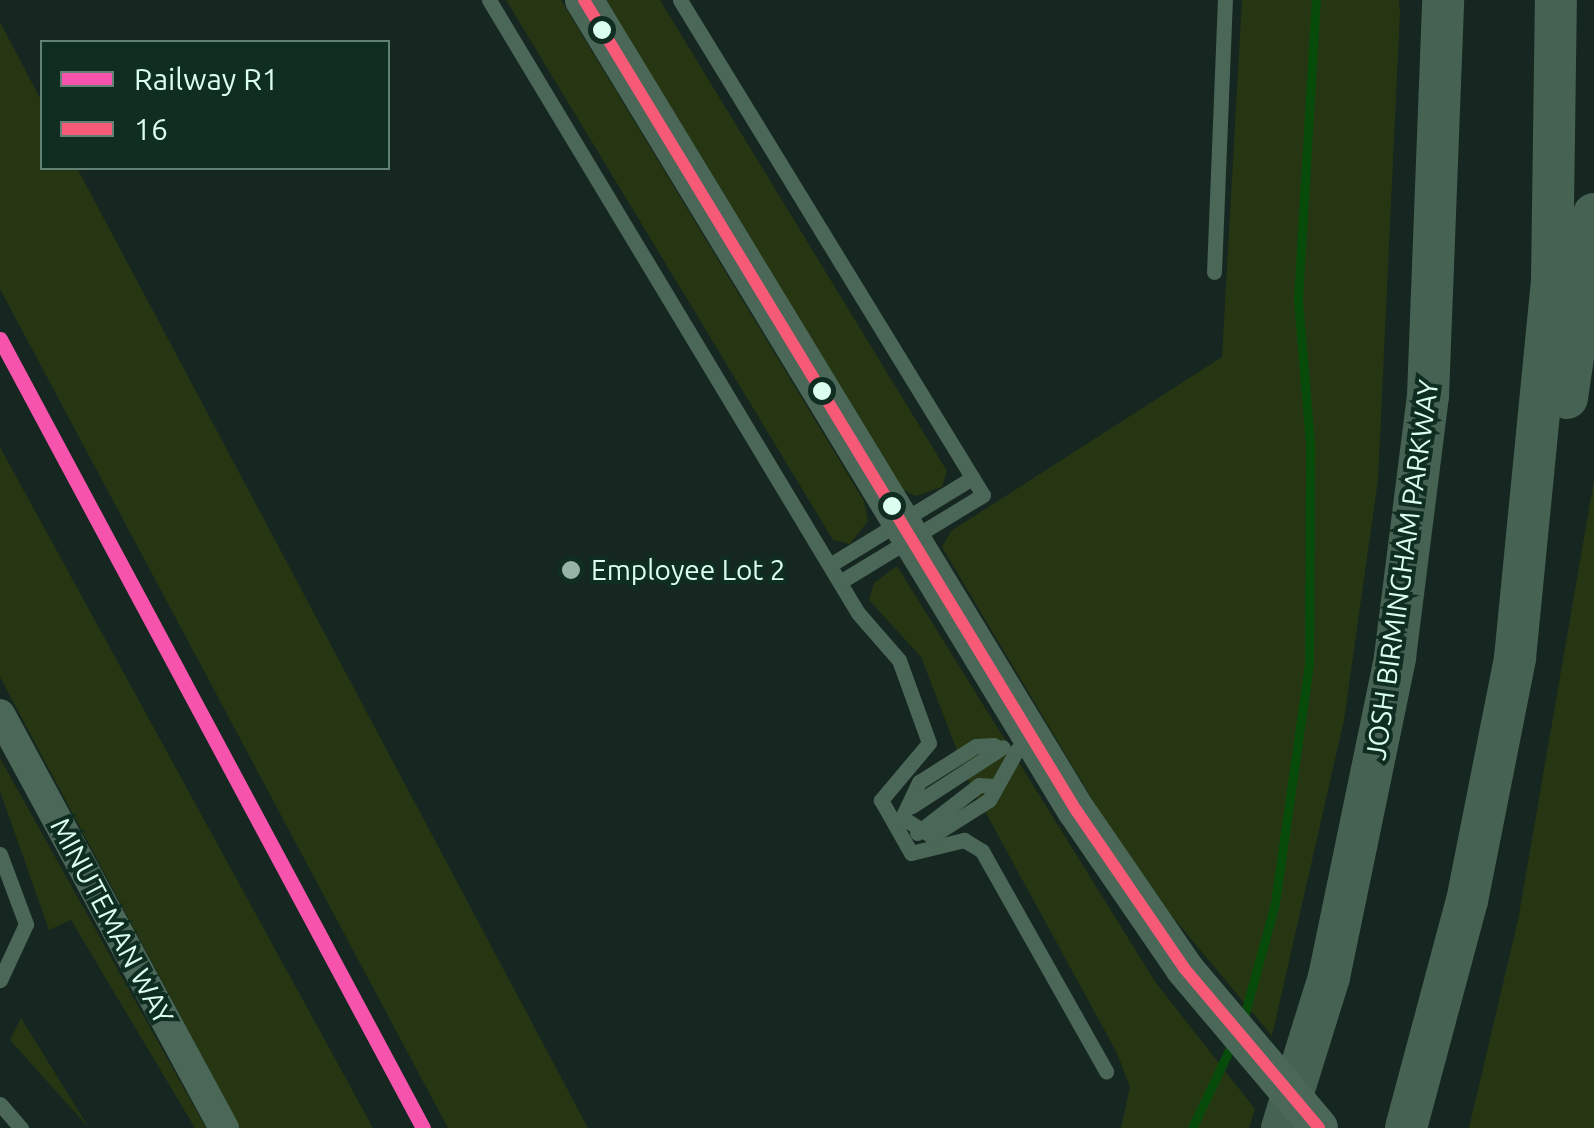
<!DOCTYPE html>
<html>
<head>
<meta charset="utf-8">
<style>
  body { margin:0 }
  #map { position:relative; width:1594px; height:1128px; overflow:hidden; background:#162620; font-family:Ubuntu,sans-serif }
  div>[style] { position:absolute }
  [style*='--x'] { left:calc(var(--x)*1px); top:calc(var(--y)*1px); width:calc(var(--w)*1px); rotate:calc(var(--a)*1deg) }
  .green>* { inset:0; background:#263613 }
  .stream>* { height:9px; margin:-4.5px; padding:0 4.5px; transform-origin:4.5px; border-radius:4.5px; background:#074b0b }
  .service>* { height:15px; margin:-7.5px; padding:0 7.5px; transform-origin:7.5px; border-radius:7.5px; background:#4a6758 }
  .minor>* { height:30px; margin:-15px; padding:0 15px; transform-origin:15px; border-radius:15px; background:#4a6758 }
  .tertiary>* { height:38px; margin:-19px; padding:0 19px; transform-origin:19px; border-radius:19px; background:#4a6758 }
  .secondary>* { height:42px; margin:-21px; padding:0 21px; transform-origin:21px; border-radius:21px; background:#466253 }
  .tertiary-bridge>* { height:38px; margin:-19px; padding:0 19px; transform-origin:19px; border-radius:19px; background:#4a6758 }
  .bus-1>* { height:12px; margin:-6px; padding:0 6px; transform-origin:6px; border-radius:6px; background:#f75a77 }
  .rail-1>* { height:15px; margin:-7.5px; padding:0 7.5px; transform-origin:7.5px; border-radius:7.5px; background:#f653ac }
  .dots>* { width:28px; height:28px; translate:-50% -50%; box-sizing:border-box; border:5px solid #0f2d21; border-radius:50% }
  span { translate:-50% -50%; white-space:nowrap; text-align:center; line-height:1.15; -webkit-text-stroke:8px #0f2d21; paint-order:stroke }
  .poi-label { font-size:28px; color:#dbffee }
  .left { translate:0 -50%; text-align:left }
  .street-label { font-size:28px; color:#dbffee }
  .legend { position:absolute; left:40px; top:40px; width:350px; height:130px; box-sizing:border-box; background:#0f2d21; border:2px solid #618173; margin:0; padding:12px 18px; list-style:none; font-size:30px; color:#dbffee }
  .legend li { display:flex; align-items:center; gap:20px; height:50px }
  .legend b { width:50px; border:2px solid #618173 }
</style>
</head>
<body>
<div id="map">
  <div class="green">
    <i style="clip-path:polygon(506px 0,561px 0,864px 501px,868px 521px,850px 544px,833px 540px)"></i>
    <i style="clip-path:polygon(604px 0,660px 0,947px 471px,942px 487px,916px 496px,903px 490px)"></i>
    <i style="clip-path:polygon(1242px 0,1399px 0,1400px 12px,1378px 480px,1344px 720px,1272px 1036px,1136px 873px,942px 547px,951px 531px,1222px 357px)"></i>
    <i style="clip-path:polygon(0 22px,42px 102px,42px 168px,77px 168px,588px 1128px,448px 1128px,0 289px)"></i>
    <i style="clip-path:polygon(0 447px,373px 1128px,240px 1128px,0 677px)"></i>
    <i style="clip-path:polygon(1594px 480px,1594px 1128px,1469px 1128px,1518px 920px)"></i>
    <i style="clip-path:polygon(897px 566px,1156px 983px,1255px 1109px,1249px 1128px,1121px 1128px,1130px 1087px,1117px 1053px,970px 784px,921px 657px,869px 600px,874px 583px)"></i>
    <i style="clip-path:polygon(0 758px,206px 1128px,195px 1128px,71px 920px,49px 930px,0 791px)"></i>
    <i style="clip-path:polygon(21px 1018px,89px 1128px,10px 1040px)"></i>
  </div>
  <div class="stream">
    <i style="--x:1242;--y:1024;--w:125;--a:-74.7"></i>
    <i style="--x:1275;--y:903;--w:242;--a:-81.9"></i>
    <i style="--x:1309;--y:663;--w:220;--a:-89.7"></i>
    <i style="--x:1310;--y:443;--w:144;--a:-94.8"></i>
    <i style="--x:1298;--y:300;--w:301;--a:-86.6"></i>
    <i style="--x:1192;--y:1128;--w:95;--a:-64.5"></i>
  </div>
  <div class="service">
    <i style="--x:489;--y:0;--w:715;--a:58.95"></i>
    <i style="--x:858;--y:613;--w:62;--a:48.9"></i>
    <i style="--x:899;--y:660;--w:88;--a:70.1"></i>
    <i style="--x:929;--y:743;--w:75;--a:130.1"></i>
    <i style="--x:881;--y:800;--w:61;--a:60.5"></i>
    <i style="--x:911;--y:853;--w:55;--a:-13.8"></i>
    <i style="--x:964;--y:840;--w:21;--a:31"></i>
    <i style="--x:982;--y:851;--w:253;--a:60.6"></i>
    <i style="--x:680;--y:0;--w:580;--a:58.53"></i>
    <i style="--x:983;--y:495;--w:167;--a:148.7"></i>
    <i style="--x:1214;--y:272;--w:272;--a:-87.7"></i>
    <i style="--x:830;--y:565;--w:167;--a:-31.5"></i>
    <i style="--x:912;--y:806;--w:108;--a:-33"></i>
    <i style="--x:906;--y:820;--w:31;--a:32"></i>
    <i style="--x:932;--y:836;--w:67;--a:-32.3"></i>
    <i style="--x:989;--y:800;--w:57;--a:-60.8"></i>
    <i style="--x:1017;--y:750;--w:18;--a:-34"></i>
    <i style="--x:899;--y:824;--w:47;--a:-64.5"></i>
    <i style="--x:919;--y:782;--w:67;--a:-32.3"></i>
    <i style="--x:976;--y:746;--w:18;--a:-3"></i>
    <i style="--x:917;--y:833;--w:78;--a:-37.7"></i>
    <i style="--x:979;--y:785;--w:15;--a:4"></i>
    <i style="--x:0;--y:854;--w:75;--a:69.6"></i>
    <i style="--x:26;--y:924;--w:62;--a:114.9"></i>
    <i style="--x:0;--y:1104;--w:32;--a:49"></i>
  </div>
  <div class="minor">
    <i style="--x:0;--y:714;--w:471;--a:61.6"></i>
  </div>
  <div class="tertiary">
    <i style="--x:584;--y:0;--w:948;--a:58.73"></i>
    <i style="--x:1076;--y:810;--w:191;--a:55.6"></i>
  </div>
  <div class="secondary">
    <i style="--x:1567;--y:398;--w:186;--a:-81.7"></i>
    <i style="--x:1282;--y:1128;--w:158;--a:-72.7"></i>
    <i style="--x:1329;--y:977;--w:327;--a:-78.3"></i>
    <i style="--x:1395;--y:657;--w:263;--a:-82.8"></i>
    <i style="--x:1428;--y:396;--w:396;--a:-87.8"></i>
    <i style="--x:1406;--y:1128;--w:235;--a:-75"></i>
    <i style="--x:1467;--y:901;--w:248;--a:-78.8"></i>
    <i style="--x:1515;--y:658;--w:381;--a:-84.4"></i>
    <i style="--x:1552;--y:279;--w:279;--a:-89.2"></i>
  </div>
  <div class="tertiary-bridge">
    <i style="--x:1184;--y:968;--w:209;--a:49.8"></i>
  </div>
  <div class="bus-1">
    <i style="--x:584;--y:0;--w:948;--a:58.73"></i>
    <i style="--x:1076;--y:810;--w:191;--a:55.6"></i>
    <i style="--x:1184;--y:968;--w:209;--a:49.8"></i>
  </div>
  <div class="rail-1">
    <i style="--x:0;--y:339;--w:895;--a:61.8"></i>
  </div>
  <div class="dots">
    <i style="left:602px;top:30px;background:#dbffee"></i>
    <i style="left:822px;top:391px;background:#dbffee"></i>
    <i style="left:892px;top:506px;background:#dbffee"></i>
    <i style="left:571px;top:570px;background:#96b3a6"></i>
  </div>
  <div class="poi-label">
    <span class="left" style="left:591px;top:570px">Employee Lot 2</span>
  </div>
  <div class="street-label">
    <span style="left:1402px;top:570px;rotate:-82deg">JOSH BIRMINGHAM PARKWAY</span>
    <span style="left:112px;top:921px;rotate:62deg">MINUTEMAN WAY</span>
  </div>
  <ul class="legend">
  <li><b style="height:12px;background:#f653ac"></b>Railway R1</li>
  <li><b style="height:12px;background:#f75a77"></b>16</li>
  </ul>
</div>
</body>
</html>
